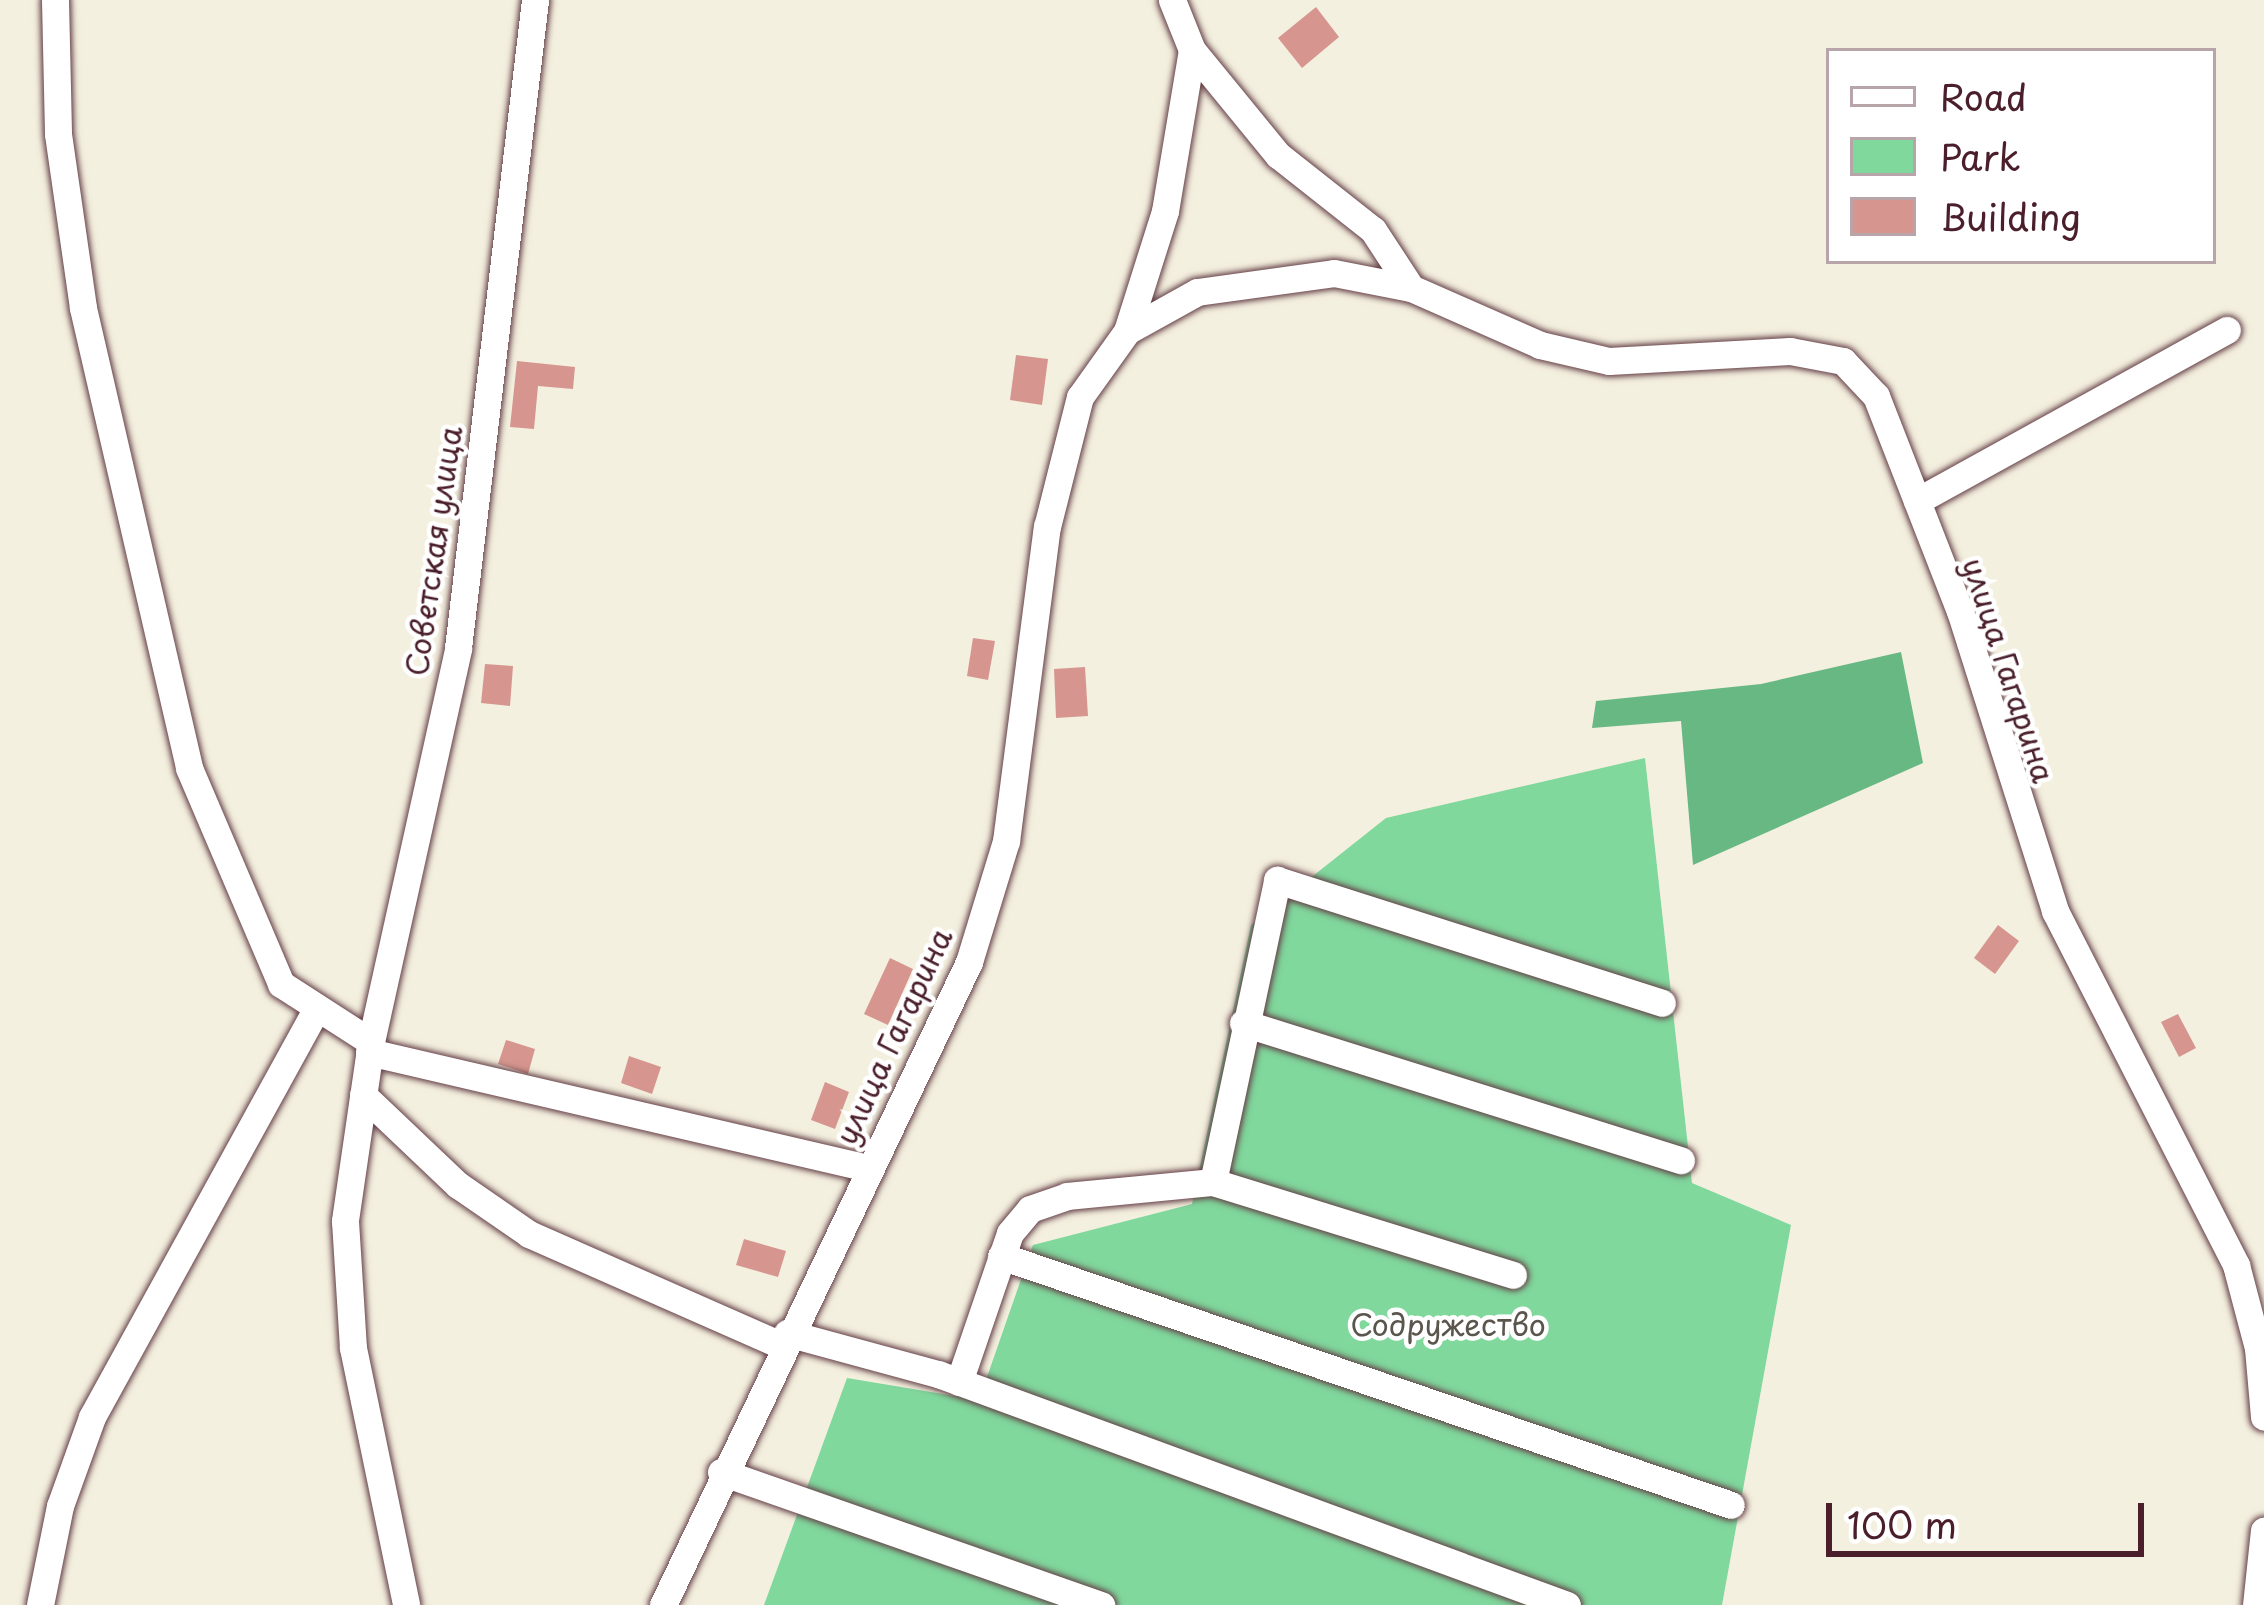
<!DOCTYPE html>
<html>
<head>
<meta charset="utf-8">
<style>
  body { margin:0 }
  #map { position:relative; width:2264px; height:1605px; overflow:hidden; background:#f4f0df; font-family:"Playpen Sans",sans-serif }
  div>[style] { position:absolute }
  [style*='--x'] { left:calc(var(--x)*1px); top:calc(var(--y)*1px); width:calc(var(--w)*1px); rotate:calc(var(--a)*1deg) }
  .green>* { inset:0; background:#80d89d }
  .forest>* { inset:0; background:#68b884 }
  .building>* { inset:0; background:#d6968f }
  .roads { filter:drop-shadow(0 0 3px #643e46) drop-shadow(0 0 3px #643e46) }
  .minor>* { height:27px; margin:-13.5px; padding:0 13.5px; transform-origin:13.5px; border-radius:13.5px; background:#fff }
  span { translate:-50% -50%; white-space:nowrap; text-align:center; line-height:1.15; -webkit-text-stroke:9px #fff; paint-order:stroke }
  .street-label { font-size:30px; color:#4a1f2b }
  .park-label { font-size:30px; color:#5a564d }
  .legend { position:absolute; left:1826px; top:48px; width:390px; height:216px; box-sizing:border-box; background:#fff; border:3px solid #b7a5aa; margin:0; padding:15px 21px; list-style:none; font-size:36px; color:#4a1f2b }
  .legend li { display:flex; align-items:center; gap:24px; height:60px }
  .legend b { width:60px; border:3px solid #b7a5aa }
  .scale { position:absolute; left:1826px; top:1503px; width:318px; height:54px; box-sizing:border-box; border:6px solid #4a1f2b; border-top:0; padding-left:15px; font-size:36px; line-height:42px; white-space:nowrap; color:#4a1f2b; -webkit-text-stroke:9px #fff; paint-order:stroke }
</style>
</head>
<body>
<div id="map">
  <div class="green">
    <i style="clip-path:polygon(1645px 758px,1692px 1183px,1791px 1225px,1722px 1605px,764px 1605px,847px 1378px,979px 1400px,1033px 1245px,1192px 1204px,1251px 925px,1386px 818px)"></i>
  </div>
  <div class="forest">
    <i style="clip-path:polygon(1901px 652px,1923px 763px,1693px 865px,1681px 721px,1592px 728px,1596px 701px,1761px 684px)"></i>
  </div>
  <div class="building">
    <i style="clip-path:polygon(1316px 7px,1339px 37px,1302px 68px,1278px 38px)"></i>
    <i style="clip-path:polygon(1016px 355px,1048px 359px,1042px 405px,1010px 400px)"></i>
    <i style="clip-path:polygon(517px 361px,575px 367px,573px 389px,538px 386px,534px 429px,510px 427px)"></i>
    <i style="clip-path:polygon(973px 638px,995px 641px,988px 680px,967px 676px)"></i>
    <i style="clip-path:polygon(485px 664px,513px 666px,510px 706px,481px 703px)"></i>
    <i style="clip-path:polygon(1085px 667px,1088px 716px,1056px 718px,1054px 669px)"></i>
    <i style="clip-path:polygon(1998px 925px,2019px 941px,1995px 974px,1974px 958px)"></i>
    <i style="clip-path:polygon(890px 958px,913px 969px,888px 1025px,864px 1014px)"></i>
    <i style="clip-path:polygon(2178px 1014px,2196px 1048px,2179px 1057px,2161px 1022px)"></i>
    <i style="clip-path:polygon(506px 1040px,535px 1049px,528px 1074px,498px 1064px)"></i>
    <i style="clip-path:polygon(629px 1056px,661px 1067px,652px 1094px,621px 1083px)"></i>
    <i style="clip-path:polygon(825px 1082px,849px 1092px,835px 1129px,811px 1120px)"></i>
    <i style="clip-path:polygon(744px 1239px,786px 1251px,778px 1277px,736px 1265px)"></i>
  </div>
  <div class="roads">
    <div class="minor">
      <i style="--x:55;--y:0;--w:134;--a:88.7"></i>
      <i style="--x:58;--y:134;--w:176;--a:81.8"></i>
      <i style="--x:83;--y:308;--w:472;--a:77"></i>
      <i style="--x:189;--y:768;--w:235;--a:66.9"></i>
      <i style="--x:281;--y:984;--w:107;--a:32.8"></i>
      <i style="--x:371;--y:1042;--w:403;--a:-77.5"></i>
      <i style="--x:458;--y:648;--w:653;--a:-83.22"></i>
      <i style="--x:1192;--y:50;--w:136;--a:50.7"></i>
      <i style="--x:1278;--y:155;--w:121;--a:38.3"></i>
      <i style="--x:1373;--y:230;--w:69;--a:56.8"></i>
      <i style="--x:1127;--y:331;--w:126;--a:-72.4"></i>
      <i style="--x:1165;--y:211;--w:163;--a:-80.5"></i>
      <i style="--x:1192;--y:50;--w:54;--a:-111.8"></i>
      <i style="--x:1917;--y:501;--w:354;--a:-28.9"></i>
      <i style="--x:1243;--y:1023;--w:459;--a:17.4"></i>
      <i style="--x:371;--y:1042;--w:181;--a:98.3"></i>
      <i style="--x:345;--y:1221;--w:127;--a:86.4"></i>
      <i style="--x:353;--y:1348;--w:262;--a:78.3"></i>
      <i style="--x:369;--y:1052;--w:512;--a:13.09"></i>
      <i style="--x:363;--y:1095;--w:131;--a:43.5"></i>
      <i style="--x:458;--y:1185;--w:86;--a:34.6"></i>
      <i style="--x:529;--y:1234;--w:275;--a:23.8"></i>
      <i style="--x:1213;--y:1182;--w:314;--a:17.2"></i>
      <i style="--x:1001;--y:1256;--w:771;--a:18.83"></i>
      <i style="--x:787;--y:1333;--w:156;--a:15.2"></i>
      <i style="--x:938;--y:1374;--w:670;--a:20.17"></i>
      <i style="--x:959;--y:1382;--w:157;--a:-71.1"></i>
      <i style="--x:1010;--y:1233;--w:31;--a:-50"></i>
      <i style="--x:1030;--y:1209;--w:39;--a:-19"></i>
      <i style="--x:1067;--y:1196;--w:147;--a:-5.5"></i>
      <i style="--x:1213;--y:1182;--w:309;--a:-78"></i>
      <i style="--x:1277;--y:880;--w:404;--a:17.7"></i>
      <i style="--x:721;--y:1472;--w:403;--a:19.3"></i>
      <i style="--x:40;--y:1605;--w:101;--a:-78.6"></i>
      <i style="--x:60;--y:1506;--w:95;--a:-70.2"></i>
      <i style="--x:92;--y:1417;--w:463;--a:-61.2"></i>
      <i style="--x:663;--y:1605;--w:712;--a:-64.55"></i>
      <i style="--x:969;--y:962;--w:127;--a:-73"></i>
      <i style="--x:1006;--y:841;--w:317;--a:-82.6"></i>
      <i style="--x:1047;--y:527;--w:134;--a:-75.8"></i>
      <i style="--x:1080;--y:397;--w:81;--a:-54.5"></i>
      <i style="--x:1127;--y:331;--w:80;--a:-29.1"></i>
      <i style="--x:1197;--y:292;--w:138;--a:-7.9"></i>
      <i style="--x:1334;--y:273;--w:78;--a:11"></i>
      <i style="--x:1411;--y:288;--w:141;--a:23.8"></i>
      <i style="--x:1540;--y:345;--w:71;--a:13.1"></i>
      <i style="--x:1609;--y:361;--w:181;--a:-3.2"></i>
      <i style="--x:1790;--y:351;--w:54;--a:10.7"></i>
      <i style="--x:1843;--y:361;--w:48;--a:46.7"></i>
      <i style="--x:1876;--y:396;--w:231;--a:68.7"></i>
      <i style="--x:1960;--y:611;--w:315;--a:72.4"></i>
      <i style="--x:2055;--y:911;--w:398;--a:62.9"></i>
      <i style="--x:2236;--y:1265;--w:86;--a:75.2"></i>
      <i style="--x:2258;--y:1348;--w:69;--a:85"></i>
      <i style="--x:2256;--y:1605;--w:75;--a:-83.9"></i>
    </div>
  </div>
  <div class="street-label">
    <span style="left:433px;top:551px;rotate:-82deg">Советская улица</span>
    <span style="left:2009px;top:670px;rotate:72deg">улица Гагарина</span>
    <span style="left:893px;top:1036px;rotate:-65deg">улица Гагарина</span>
  </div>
  <div class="park-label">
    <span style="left:1448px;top:1324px">Содружество</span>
  </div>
  <ul class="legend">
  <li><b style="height:15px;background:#fff"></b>Road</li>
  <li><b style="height:33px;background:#80d89d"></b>Park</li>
  <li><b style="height:33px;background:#d6968f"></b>Building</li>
  </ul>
  <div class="scale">100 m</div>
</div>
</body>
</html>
